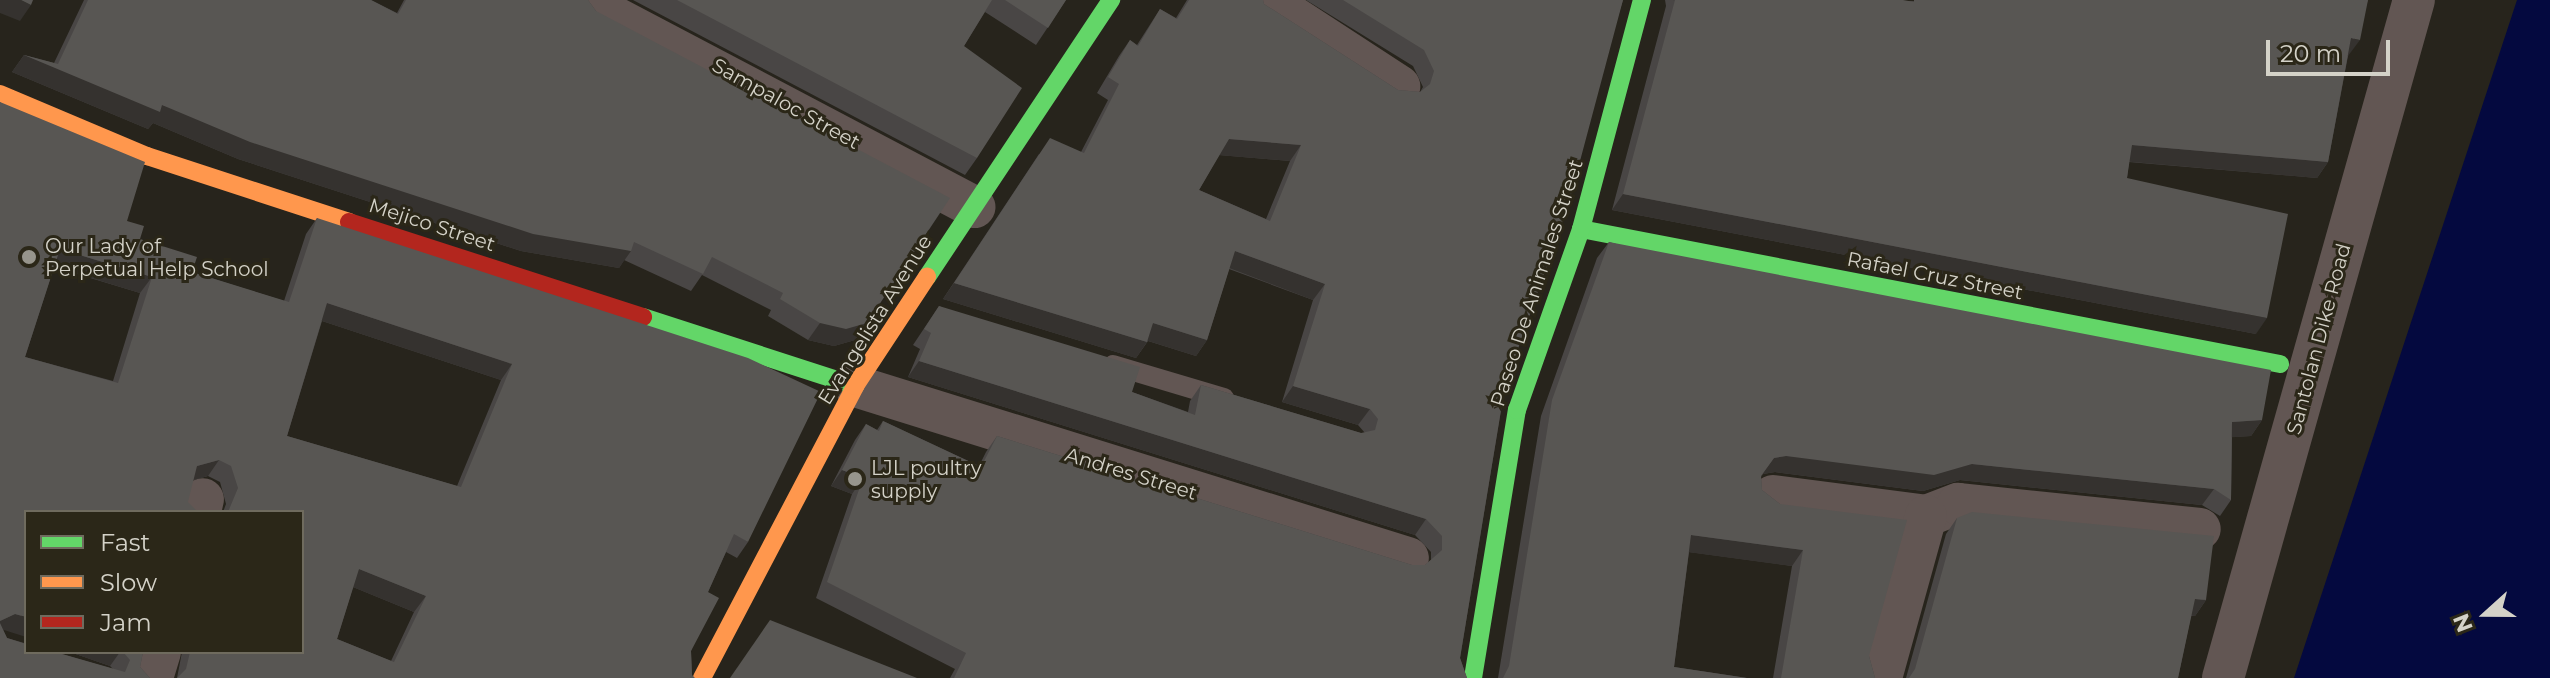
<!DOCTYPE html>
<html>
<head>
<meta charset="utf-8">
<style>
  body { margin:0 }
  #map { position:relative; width:2550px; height:678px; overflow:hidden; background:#27241c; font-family:Montserrat,sans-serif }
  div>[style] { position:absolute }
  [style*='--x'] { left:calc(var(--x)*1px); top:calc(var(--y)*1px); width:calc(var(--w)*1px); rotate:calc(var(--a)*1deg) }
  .water>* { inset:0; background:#04093f }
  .lane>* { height:20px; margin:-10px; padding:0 10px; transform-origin:10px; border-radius:10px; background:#625653 }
  .street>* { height:42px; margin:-21px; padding:0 21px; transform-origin:21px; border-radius:21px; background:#625653 }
  .fast>* { height:18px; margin:-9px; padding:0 9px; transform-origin:9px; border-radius:9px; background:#63d668 }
  .slow>* { height:18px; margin:-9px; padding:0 9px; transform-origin:9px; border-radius:9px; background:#ff974d }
  .jam>* { height:18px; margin:-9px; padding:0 9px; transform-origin:9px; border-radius:9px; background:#b3261e }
  .wall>* { inset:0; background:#494645 }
  .shaded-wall>* { inset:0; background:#35322f }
  .building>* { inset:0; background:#585653 }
  .dots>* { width:22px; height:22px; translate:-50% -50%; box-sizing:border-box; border:4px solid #2b2718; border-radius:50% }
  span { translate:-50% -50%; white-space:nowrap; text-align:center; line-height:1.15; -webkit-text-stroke:6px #2b2718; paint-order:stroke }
  .street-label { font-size:20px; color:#d4d2c8 }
  .poi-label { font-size:20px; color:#d4d2c8 }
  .left { translate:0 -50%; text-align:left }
  .legend { position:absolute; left:24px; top:510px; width:280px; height:144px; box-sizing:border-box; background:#2b2718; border:2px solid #6f6b5e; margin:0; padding:10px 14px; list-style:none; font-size:24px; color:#d4d2c8 }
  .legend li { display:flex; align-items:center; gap:16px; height:40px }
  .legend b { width:40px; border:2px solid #6f6b5e }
  .north { position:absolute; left:2446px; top:574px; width:80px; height:80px; -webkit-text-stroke:6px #2b2718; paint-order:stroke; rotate:249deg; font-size:22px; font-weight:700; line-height:32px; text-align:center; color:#d4d2c8 }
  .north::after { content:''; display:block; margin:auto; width:28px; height:36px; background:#d4d2c8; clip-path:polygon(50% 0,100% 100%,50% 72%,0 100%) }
  .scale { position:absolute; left:2266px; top:40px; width:124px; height:36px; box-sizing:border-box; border:4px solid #d4d2c8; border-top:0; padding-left:10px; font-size:24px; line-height:28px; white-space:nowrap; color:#d4d2c8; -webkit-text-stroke:6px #2b2718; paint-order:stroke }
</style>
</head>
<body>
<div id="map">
  <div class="water">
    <i style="clip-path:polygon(2517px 0,2550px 0,2550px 678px,2294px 678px)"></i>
  </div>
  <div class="lane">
    <i style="--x:1113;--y:365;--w:116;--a:16.6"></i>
  </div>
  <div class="street">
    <i style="--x:1267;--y:0;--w:158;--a:33.1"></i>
    <i style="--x:595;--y:7;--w:429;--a:27.8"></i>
    <i style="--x:855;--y:386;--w:579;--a:17.28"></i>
    <i style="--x:1773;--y:496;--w:154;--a:7.4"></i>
    <i style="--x:1926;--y:516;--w:34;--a:-21"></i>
    <i style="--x:1958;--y:504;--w:243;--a:5.9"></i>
    <i style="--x:200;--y:512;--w:13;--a:-77"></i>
    <i style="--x:152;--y:678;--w:27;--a:-73"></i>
    <i style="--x:1881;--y:678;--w:168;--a:-74.5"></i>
    <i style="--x:2223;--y:678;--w:704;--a:-74.27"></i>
  </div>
  <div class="fast">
    <i style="--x:1581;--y:229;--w:712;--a:10.93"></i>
    <i style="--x:927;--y:277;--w:333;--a:-56.4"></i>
    <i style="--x:643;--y:317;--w:223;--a:18"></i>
    <i style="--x:1473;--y:678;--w:272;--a:-80.7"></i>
    <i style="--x:1517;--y:410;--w:192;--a:-70.5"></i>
    <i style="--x:1581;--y:229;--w:237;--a:-75.1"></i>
  </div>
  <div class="slow">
    <i style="--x:0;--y:94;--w:160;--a:22.9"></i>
    <i style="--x:147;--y:156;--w:213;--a:18.1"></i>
    <i style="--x:702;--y:678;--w:330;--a:-62.3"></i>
    <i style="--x:855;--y:386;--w:131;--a:-56.6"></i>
  </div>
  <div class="jam">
    <i style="--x:349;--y:222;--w:309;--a:17.9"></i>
  </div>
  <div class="wall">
    <i style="clip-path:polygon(84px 0,371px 0,397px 13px,404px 0,588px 0,596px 11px,867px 323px,855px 340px,834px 346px,808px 340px,768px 316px,771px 310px,702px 275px,691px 291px,624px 260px,619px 268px,521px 251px,238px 159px,153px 123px,148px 129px,12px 72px,24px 55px,54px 63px)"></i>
    <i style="clip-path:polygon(633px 0,1066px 0,1036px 45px,985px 12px,964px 46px,977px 158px,965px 175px)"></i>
    <i style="clip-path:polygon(evenodd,1187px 0,1263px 0,1264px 4px,1398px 90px,1420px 92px,1423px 87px,1413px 66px,1306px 0,1623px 0,1505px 386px,1460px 658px,1467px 678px,950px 678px,955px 669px,816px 598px,852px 494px,831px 486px,855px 440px,866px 424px,877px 430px,883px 421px,979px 466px,986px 452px,997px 436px,1412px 565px,1425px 565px,1431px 560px,1431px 552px,1415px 535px,908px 377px,920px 349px,913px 345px,939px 306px,1132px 392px,1188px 412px,1190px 401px,1201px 385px,1361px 433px,1365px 433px,1358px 425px,1282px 402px,1313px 300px,1229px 269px,1207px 340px,1196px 356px,1148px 341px,1136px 358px,943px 299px,1039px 154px,1081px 152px,1108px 100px,1097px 93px,1119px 56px,1130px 40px,1137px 45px,1160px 9px,1176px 18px,1187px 0,1219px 155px,1290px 161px,1266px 219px,1199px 190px,1219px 155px)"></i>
    <i style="clip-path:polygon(1665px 0,1907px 1px,2368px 0,2348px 56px,2328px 162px,2317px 178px,2129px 162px,2127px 178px,2256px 334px,1612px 210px,1666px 6px)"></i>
    <i style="clip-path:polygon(evenodd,0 102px,127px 221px,140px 239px,192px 272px,284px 301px,306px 234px,317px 218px,748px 542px,737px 558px,726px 552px,708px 592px,691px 651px,692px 675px,177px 678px,182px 652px,302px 652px,302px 512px,223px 512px,226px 504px,220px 482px,208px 476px,194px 480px,3px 630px,7px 638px,113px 669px,110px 666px,70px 652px,143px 652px,140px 667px,150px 678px,0 678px,0 102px,54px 267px,140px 293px,113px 381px,25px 357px,54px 267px,0 102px,322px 321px,501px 380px,457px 486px,287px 436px,322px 321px,0 102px,353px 587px,414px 612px,391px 661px,337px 639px,353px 587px)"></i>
    <i style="clip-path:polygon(1609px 242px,2262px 420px,2251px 436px,2232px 437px,2231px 500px,2220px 516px,2202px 505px,1960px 480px,1923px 491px,1775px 472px,1763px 474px,1761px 477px,1762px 490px,1780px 504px,1869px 656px,1875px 678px,1773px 678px,1792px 566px,1689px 552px,1674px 667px,1747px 678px,1498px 678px,1541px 416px,1597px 258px)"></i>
    <i style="clip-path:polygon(1957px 518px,2206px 600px,2195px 616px,2191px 616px,2178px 678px,1906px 678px,1946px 534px)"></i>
  </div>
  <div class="shaded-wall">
    <i style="clip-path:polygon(0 0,21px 0,31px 5px,20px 21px,0 13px)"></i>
    <i style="clip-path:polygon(2351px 38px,2360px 40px,2348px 56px,2340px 54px)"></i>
    <i style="clip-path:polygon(24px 55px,162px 105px,631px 251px,619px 268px,521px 251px,238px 159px,153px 123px,148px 129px,12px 72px)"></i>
    <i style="clip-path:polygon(1229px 139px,1301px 145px,1290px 161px,1218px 155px)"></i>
    <i style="clip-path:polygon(2132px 145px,2328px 162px,2317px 178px,2121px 161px)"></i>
    <i style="clip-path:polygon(1623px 194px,2267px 318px,2256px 334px,1612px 210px)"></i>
    <i style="clip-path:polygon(60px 249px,152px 277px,140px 293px,49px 265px)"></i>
    <i style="clip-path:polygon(1235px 251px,1325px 284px,1313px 300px,1224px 266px)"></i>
    <i style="clip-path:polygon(954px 283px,1147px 342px,1136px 358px,943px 299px)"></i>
    <i style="clip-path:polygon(327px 303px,512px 364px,501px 380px,316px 319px)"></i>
    <i style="clip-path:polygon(820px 323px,867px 323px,855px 340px,834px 346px,808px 340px)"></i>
    <i style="clip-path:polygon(1153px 323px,1207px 340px,1196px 356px,1142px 339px)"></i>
    <i style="clip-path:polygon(919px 361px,1426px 519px,1415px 535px,908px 377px)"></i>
    <i style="clip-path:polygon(1293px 386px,1370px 409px,1358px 425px,1282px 402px)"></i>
    <i style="clip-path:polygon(2262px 420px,2251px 436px,2221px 438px,2232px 422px)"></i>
    <i style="clip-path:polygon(1786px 456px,1972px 464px,2214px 489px,2202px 505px,1960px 480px,1923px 491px,1775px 472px,1763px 474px,1749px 492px,1774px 458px)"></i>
    <i style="clip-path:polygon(219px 460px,208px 476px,186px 482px,197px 466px)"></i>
    <i style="clip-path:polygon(842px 470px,863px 478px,852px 494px,831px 486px)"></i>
    <i style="clip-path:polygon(1691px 535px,1803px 550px,1792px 566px,1680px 551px)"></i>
    <i style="clip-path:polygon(359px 569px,426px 596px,414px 612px,348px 585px)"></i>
    <i style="clip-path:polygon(2195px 599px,2206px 600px,2195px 616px,2183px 615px)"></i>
    <i style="clip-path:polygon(15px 614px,26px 617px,26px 637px,4px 630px,0 632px,0 621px)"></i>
    <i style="clip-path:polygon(70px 652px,120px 652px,110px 666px)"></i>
  </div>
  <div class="building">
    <i style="clip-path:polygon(21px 0,33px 0,31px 5px)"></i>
    <i style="clip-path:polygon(88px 0,371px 0,398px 14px,406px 0,588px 0,596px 11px,950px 198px,867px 323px,846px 329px,820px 323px,780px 299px,783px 293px,712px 257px,703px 274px,634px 242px,631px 251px,533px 234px,250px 142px,162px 105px,160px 112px,24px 55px,58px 64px)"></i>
    <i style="clip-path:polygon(677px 0,992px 0,964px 46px,1022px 88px,977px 158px)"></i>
    <i style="clip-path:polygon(1005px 0,1066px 0,1048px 28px)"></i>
    <i style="clip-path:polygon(evenodd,1189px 0,1263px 0,1264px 4px,1398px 90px,1420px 92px,1430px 84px,1434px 71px,1424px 50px,1343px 0,1623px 0,1568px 206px,1505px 386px,1460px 658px,1467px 678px,954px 678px,966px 653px,827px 582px,863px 478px,842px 470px,866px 424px,879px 431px,883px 421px,981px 467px,997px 436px,1412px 565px,1425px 565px,1442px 550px,1442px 536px,1426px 519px,919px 361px,931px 333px,924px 329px,939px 306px,1140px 367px,1132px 392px,1195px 415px,1201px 385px,1361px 433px,1375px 430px,1378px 419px,1370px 409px,1293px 386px,1325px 284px,1235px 251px,1207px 340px,1153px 323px,1147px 342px,954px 283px,1050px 138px,1084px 153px,1119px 84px,1108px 77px,1130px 40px,1138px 46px,1160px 9px,1177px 19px,1189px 0,1229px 139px,1301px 145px,1270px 221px,1199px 190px,1229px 139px)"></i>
    <i style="clip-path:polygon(1675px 0,1903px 0,1914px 2px,1914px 0,2368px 0,2360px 40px,2351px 38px,2328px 162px,2132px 145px,2127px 178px,2288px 214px,2267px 318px,1623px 194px)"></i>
    <i style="clip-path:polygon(evenodd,0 102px,145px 162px,127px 221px,144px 226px,140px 239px,197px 257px,192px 272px,289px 302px,317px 218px,748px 358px,821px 392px,748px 542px,734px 534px,708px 592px,719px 598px,691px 651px,692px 675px,695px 678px,177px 678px,186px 669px,190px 652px,302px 652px,302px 512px,228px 512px,238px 488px,231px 466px,219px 460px,197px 466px,188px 502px,198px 512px,26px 512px,26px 617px,15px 614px,0 621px,0 102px,60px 249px,152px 277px,118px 383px,25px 357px,60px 249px,0 102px,327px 303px,512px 364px,461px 487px,287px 436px,327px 303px,0 102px,359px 569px,426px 596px,394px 662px,337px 639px,359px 569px)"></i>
    <i style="clip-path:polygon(1609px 242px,2271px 370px,2262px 420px,2232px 422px,2231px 500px,2214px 489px,1972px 464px,1934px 475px,1786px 456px,1774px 458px,1761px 476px,1762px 490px,1780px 504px,1907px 520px,1869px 656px,1875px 678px,1781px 678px,1803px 550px,1691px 535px,1674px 667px,1747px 678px,1503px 678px,1509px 666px,1552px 400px)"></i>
    <i style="clip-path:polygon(1972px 512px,2214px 536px,2206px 600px,2195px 599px,2178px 678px,1909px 678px,1915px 669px,1957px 518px)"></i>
    <i style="clip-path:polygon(770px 620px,917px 678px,730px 678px)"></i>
    <i style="clip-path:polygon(0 623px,7px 638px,26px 644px,26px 652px,55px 652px,125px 672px,130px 660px,123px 652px,143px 652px,140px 667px,150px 678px,0 678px)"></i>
  </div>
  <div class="dots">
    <i style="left:29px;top:257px;background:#97958c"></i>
    <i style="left:855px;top:479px;background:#97958c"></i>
  </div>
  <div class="street-label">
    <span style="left:786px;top:104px;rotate:29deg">Sampaloc Street</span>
    <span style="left:432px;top:225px;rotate:18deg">Mejico Street</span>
    <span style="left:1935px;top:276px;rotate:11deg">Rafael Cruz Street</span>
    <span style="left:1537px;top:283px;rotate:-72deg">Paseo De Animales Street</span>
    <span style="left:875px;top:320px;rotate:-58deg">Evangelista Avenue</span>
    <span style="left:2319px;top:339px;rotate:-75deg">Santolan Dike Road</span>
    <span style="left:1131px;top:474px;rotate:17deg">Andres Street</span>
  </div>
  <div class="poi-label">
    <span class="left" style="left:45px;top:258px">Our Lady of<br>Perpetual Help School</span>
    <span class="left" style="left:871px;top:480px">LJL poultry<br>supply</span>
  </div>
  <ul class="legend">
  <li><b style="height:10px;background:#63d668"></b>Fast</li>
  <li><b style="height:10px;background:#ff974d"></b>Slow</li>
  <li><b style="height:10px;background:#b3261e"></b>Jam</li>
  </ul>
  <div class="north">N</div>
  <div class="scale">20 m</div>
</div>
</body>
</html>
